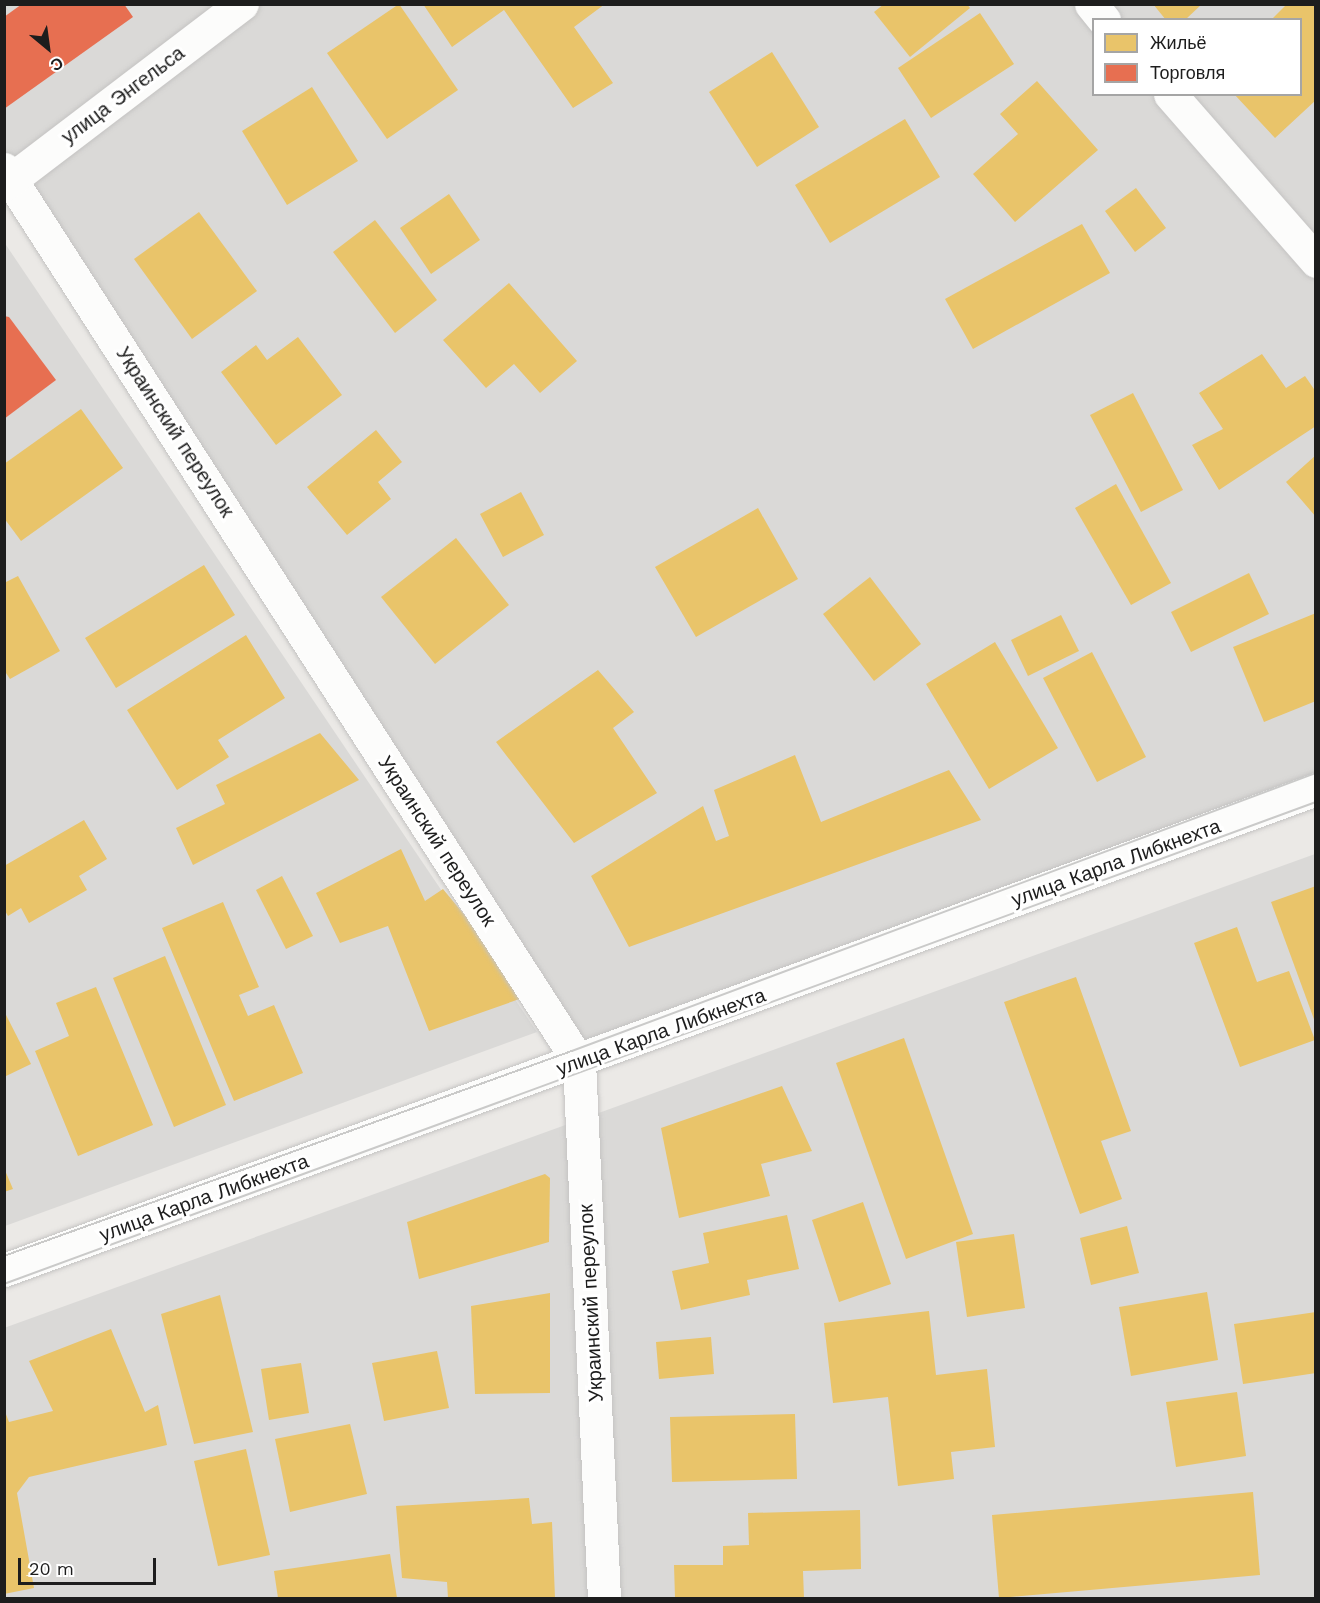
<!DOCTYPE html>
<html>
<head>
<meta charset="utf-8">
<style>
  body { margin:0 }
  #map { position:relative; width:1320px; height:1603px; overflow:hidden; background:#ebe9e6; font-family:"Work Sans",sans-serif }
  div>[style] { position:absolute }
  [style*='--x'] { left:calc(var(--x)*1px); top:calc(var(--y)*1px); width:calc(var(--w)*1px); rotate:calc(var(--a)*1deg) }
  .residential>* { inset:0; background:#dad9d7 }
  .homes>* { inset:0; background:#e9c46a }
  .shops>* { inset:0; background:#e76f51 }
  .roads { filter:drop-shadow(0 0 2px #c4c3c2) drop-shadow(0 0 2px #c4c3c2) }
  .street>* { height:33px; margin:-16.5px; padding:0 16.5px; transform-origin:16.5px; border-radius:16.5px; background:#fcfcfb }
  .tram>* { height:1.5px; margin:-0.75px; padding:0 0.75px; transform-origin:0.75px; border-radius:0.75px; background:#cacac9 }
  span { translate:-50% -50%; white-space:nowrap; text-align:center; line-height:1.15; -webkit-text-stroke:6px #fff; paint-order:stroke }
  .street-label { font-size:20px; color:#1d1d1d }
  .frame { position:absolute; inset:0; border:6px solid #1d1d1d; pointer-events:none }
  .legend { position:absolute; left:1092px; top:18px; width:210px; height:78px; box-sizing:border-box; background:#fff; border:2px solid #a5a5a5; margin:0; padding:8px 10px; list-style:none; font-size:18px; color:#1d1d1d }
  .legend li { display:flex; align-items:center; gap:12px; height:30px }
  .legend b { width:30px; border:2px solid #a5a5a5 }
  .north { position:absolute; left:18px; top:18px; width:60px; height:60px; -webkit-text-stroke:4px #fff; paint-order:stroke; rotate:151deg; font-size:16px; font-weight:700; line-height:24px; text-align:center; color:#1d1d1d }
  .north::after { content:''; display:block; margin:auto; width:21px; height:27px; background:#1d1d1d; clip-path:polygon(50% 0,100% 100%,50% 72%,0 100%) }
  .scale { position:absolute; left:18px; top:1558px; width:138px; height:27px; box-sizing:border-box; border:3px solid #1d1d1d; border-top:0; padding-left:8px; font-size:18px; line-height:21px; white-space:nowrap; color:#1d1d1d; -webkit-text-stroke:4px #fff; paint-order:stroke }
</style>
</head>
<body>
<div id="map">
  <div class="residential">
    <i style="clip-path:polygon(evenodd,4px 5px,1315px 5px,1315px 789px,579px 1062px,5px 169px,4px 5px,1094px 20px,1300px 20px,1300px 94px,1094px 94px,1094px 20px)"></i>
    <i style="clip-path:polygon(4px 242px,537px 1032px,5px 1226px,4px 1226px)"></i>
    <i style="clip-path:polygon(1315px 854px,1315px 1598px,5px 1598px,4px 1328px)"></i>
  </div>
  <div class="homes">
    <i style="clip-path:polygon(399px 4px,458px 90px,387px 139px,327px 53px)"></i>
    <i style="clip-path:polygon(423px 4px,605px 4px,574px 27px,613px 83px,573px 108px,504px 10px,452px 47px)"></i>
    <i style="clip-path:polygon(884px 4px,967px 4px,970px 8px,910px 57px,874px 12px)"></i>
    <i style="clip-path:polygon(1153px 4px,1202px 4px,1185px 20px,1166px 20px)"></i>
    <i style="clip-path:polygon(1287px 4px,1316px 4px,1316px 100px,1275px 138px,1234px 94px,1300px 94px,1300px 20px,1271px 20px)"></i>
    <i style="clip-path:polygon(980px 13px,1014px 64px,931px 118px,898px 68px)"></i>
    <i style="clip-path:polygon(772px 52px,819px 127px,757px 167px,709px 92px)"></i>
    <i style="clip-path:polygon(1037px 81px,1098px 150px,1015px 222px,973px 174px,1018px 134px,1000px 114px)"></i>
    <i style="clip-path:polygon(312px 87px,358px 161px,287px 205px,242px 131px)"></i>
    <i style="clip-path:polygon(905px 119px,940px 177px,830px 243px,795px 185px)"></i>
    <i style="clip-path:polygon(1136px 188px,1166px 228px,1135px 252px,1105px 211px)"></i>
    <i style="clip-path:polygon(449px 194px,480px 240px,431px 274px,400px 228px)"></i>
    <i style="clip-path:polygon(199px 212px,257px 291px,192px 339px,134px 259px)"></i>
    <i style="clip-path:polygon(375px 220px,437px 300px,395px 333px,333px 252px)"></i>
    <i style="clip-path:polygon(1082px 224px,1110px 273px,973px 349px,945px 299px)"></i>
    <i style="clip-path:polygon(509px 283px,577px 361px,540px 393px,514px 364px,486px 388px,443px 340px)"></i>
    <i style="clip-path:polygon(298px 337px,342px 395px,276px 445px,221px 372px,256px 345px,267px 360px)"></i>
    <i style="clip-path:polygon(1262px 354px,1286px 388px,1305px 376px,1316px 392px,1316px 426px,1219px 490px,1192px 445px,1223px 429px,1199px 393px)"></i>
    <i style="clip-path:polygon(1133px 393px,1183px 490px,1141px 512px,1090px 415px)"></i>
    <i style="clip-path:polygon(81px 409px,123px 468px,21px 541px,4px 518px,4px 464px)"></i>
    <i style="clip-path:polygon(376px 430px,402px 462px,378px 482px,391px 499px,347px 535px,307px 487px)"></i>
    <i style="clip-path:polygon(1316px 455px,1316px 517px,1286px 482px)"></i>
    <i style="clip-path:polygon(1116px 484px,1171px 583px,1131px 605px,1075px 508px)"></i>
    <i style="clip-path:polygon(521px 492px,544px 535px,503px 557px,480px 514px)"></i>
    <i style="clip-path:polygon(758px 508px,798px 579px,696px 637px,655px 567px)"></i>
    <i style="clip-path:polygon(456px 538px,509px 605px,435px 664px,381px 597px)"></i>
    <i style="clip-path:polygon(204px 565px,235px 615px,116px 688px,85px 638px)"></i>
    <i style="clip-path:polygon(1249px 573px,1269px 614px,1191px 652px,1171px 612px)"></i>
    <i style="clip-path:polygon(18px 576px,60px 651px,10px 679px,4px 670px,4px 583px)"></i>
    <i style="clip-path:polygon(870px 577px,921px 644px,874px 681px,823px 614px)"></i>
    <i style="clip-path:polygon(1316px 613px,1316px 701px,1264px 722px,1233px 647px)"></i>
    <i style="clip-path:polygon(1061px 615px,1079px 651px,1028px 676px,1011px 640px)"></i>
    <i style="clip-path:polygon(246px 635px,285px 698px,218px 740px,229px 757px,177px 790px,127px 710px)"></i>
    <i style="clip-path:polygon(995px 642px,1058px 748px,989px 789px,926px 684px)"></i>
    <i style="clip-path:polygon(1092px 652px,1146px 757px,1097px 782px,1043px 678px)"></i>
    <i style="clip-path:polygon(598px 670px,634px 712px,613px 728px,657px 793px,574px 843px,496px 742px)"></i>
    <i style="clip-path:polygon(320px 733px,359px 780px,193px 865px,176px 828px,225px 804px,216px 785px)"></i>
    <i style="clip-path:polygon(795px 755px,821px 822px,949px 770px,981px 820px,629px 947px,591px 876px,703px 806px,716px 841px,729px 836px,714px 790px)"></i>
    <i style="clip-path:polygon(84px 820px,107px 859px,79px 876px,87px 890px,29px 923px,21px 908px,8px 916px,4px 909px,4px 866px)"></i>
    <i style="clip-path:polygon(401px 849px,425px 901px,443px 889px,531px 995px,429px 1031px,388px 926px,340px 943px,316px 893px)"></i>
    <i style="clip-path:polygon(282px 876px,313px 936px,286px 949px,256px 890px)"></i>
    <i style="clip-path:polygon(1316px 886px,1316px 1022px,1315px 1022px,1271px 902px)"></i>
    <i style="clip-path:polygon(223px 902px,259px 987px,239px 995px,248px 1016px,274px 1005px,303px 1073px,234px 1101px,162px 928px)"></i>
    <i style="clip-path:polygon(1237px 927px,1257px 982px,1289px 971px,1315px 1040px,1240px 1067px,1194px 943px)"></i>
    <i style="clip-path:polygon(165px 956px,226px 1105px,174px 1127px,113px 978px)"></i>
    <i style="clip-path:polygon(1076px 977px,1131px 1131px,1101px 1141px,1122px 1199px,1080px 1214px,1004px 1002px)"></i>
    <i style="clip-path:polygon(96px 987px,153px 1125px,78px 1156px,35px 1051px,69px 1036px,56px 1003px)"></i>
    <i style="clip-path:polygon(4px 1011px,31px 1064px,4px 1077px)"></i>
    <i style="clip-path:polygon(904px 1038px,973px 1234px,906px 1259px,836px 1063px)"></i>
    <i style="clip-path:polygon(782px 1086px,812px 1151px,761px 1164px,770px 1196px,679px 1218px,661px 1128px)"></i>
    <i style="clip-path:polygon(4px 1168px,13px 1189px,4px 1192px)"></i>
    <i style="clip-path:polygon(545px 1174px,550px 1178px,549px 1242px,419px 1279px,407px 1222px)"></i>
    <i style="clip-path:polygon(863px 1202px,891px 1284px,839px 1302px,812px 1220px)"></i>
    <i style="clip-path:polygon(787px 1215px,799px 1269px,747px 1280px,750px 1295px,681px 1310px,672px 1271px,709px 1263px,703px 1233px)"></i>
    <i style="clip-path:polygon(1127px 1226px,1139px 1273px,1091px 1285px,1080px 1238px)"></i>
    <i style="clip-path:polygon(1014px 1234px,1025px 1308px,967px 1317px,956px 1242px)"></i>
    <i style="clip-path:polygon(1207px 1292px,1218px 1360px,1131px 1376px,1119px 1307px)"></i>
    <i style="clip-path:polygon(550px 1293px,550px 1393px,475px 1394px,471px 1306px)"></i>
    <i style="clip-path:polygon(220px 1295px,253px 1432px,194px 1444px,161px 1314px)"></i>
    <i style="clip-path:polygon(929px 1311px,936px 1375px,987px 1369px,995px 1447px,951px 1452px,954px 1479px,898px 1486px,888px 1397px,833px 1403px,824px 1323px)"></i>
    <i style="clip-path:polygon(1316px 1312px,1316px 1373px,1243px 1384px,1234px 1324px)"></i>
    <i style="clip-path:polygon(111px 1329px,145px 1412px,158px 1405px,167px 1445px,29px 1477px,17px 1493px,34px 1588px,4px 1594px,4px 1409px,9px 1422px,53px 1411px,29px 1361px)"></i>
    <i style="clip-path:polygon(711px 1337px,714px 1374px,659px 1379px,656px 1342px)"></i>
    <i style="clip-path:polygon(437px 1351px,449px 1408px,384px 1421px,372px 1363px)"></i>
    <i style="clip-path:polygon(301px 1363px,309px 1413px,269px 1420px,261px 1369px)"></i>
    <i style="clip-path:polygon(1237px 1392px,1246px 1456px,1176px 1467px,1166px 1402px)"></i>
    <i style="clip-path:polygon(795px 1414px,797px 1479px,672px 1482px,670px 1417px)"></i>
    <i style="clip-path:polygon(350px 1424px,367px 1494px,290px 1512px,275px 1439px)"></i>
    <i style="clip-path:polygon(246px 1449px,270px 1555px,218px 1566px,194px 1461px)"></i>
    <i style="clip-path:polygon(1253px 1492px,1260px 1575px,999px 1598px,992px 1515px)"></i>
    <i style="clip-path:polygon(529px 1498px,532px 1524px,552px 1522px,555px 1598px,448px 1598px,447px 1582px,402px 1578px,396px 1506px)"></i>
    <i style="clip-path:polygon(860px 1510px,861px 1569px,803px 1571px,804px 1598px,675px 1598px,674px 1565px,723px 1565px,723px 1546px,749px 1545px,748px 1513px)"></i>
    <i style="clip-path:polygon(390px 1554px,397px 1598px,278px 1598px,274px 1571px)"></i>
  </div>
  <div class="shops">
    <i style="clip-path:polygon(22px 4px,124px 4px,133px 17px,4px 109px,4px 17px)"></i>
    <i style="clip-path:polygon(4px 316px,9px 317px,56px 380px,4px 419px)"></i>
  </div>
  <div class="roads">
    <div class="street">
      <i style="--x:1091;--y:4;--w:21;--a:51"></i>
      <i style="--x:1170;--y:94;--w:222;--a:48.8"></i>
      <i style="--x:4;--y:169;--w:1062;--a:57.22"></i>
      <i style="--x:579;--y:1062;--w:537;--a:87.33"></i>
      <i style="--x:4;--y:185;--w:299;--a:-37.3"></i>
      <i style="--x:4;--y:1270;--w:1397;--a:-20.13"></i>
    </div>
  </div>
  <div class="tram">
    <i style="--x:4;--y:1256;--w:604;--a:-19.85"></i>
    <i style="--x:572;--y:1051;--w:794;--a:-20.49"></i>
    <i style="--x:4;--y:1284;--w:1398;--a:-20.17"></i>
  </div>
  <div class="street-label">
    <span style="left:123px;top:95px;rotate:-37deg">улица Энгельса</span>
    <span style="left:175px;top:432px;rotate:57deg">Украинский переулок</span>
    <span style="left:437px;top:841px;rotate:57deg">Украинский переулок</span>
    <span style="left:1116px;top:863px;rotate:-20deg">улица Карла Либкнехта</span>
    <span style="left:661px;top:1032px;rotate:-20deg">улица Карла Либкнехта</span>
    <span style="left:204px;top:1198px;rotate:-20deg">улица Карла Либкнехта</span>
    <span style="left:591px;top:1303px;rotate:-93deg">Украинский переулок</span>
  </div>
  <div class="frame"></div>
  <ul class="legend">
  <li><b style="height:16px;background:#e9c46a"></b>Жильё</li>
  <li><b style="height:16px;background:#e76f51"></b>Торговля</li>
  </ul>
  <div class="north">С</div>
  <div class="scale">20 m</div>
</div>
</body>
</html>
